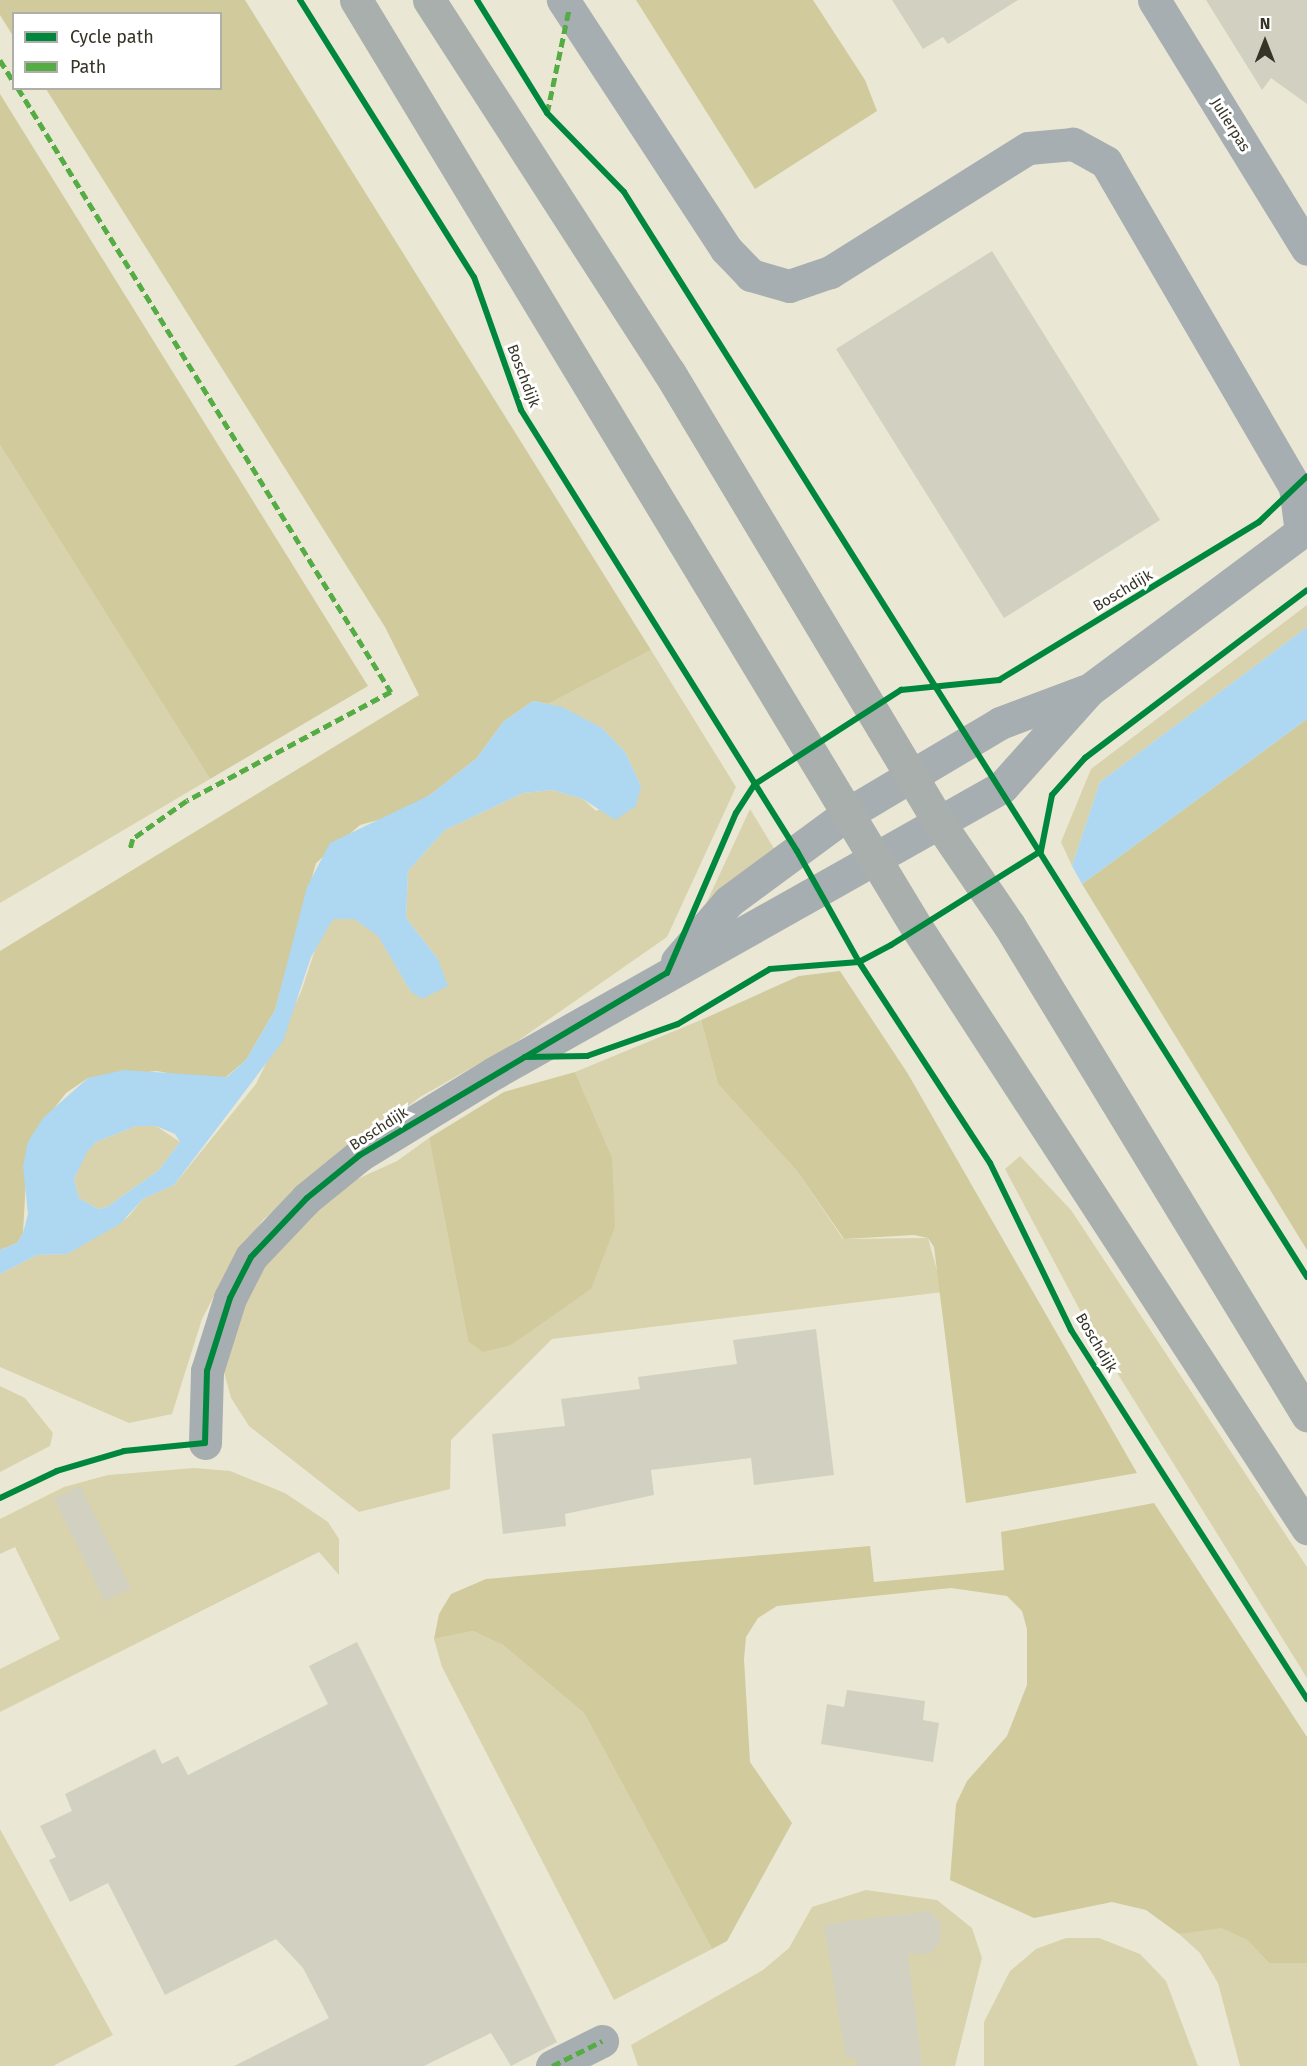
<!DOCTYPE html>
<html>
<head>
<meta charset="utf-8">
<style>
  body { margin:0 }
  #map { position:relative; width:1307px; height:2066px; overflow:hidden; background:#eae8d4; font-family:"Fira Sans",sans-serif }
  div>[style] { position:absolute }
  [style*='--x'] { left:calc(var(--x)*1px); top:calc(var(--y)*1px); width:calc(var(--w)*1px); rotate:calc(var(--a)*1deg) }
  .green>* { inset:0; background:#d8d3ac }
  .forest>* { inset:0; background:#d0ca9c }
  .water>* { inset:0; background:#aed7f1 }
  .building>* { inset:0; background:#d2d0c0 }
  .street>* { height:33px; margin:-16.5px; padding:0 16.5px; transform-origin:16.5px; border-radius:16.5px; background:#a7aeb1 }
  .primary>* { height:33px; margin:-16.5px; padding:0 16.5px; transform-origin:16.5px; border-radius:16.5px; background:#a9afad }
  .quiet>* { height:4.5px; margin-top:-2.25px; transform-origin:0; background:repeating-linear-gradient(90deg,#55ac44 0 9px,transparent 0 13.5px) }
  .cycleway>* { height:6px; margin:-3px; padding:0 3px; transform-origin:3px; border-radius:3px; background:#00873e }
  span { translate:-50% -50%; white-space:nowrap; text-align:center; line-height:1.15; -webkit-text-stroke:6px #fff; paint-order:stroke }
  .street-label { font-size:15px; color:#363426 }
  .legend { position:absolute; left:12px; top:12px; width:210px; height:78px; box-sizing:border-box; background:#fff; border:2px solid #afaea8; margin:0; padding:8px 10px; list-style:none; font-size:18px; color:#363426 }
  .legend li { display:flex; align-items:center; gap:12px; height:30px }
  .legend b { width:30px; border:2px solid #afaea8 }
  .north { position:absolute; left:1235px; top:12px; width:60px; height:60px; -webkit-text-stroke:4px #fff; paint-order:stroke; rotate:0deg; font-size:16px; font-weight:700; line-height:24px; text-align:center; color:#363426 }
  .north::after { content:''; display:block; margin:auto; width:21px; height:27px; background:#363426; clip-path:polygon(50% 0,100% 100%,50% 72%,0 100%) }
</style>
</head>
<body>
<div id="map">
  <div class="green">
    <i style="clip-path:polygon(0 445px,210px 779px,0 903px)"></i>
    <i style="clip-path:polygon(1307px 605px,1307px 627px,1100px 782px,1072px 866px,1061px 842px,1091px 769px)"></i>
    <i style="clip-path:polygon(651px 650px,736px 787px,667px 937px,512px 1045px,420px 1097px,264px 1219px,232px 1261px,202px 1319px,172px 1414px,129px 1423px,0 1367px,0 1274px,37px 1255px,67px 1254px,128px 1217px,143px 1199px,174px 1185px,256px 1084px,301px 992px,319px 938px,333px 919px,354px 919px,378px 935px,411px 992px,438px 959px,406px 918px,408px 871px,445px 830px,523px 793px,552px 790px,583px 799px,596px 811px,641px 786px,625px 752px,602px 728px,548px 704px)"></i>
    <i style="clip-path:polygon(750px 809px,775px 850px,704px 908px)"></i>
    <i style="clip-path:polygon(701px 1020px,718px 1084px,797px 1171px,843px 1239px,928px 1238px,943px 1292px,552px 1339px,451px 1440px,450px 1489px,359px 1512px,249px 1426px,231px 1398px,224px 1372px,244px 1300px,269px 1261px,340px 1187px,397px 1161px,429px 1138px,468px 1341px,511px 1345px,535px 1325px,612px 1157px,575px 1072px)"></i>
    <i style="clip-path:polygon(136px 1126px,156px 1126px,180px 1142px,159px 1170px,107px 1207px,98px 1209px,79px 1198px,74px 1179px,86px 1152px,96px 1142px)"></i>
    <i style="clip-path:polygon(1020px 1156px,1071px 1210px,1307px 1567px,1307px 1678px,1091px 1331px,1005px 1169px)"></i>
    <i style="clip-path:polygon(0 1386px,25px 1398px,53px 1433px,50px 1446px,0 1472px)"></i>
    <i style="clip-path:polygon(194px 1468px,230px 1471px,285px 1493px,328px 1522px,339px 1539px,339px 1575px,319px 1552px,0 1712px,0 1669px,60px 1639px,15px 1547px,0 1554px,0 1519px,64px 1487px,108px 1475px)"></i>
    <i style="clip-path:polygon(473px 1631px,503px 1645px,584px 1713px,712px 1949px,614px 2000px,442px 1667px,434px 1639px)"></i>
    <i style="clip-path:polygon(0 1829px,113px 2035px,53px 2066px,0 2066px)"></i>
    <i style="clip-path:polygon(866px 1890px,937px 1900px,972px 1928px,982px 1958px,955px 2066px,638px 2066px,631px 2045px,763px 1970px,789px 1948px,812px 1907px)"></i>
    <i style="clip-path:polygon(1192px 1928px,1221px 1928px,1247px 1940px,1269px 1963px,1307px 1963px,1307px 2066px,1240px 2066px,1218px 1983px,1200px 1953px,1179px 1934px)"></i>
    <i style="clip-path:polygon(1066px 1938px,1099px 1938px,1140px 1954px,1166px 1981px,1198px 2066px,984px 2066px,984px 2022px,1010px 1971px,1036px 1949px)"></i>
  </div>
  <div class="forest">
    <i style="clip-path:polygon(0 0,245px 0,651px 650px,548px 704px,533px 701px,503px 722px,477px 758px,430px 795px,393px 816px,360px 825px,316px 863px,275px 1010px,246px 1060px,226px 1077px,198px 1079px,157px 1071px,88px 1078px,66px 1093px,28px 1142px,23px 1233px,17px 1243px,0 1250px,0 951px,419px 695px,385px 627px,46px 89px,220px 88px,220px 14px,14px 14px,13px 36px,0 15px)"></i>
    <i style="clip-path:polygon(636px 0,813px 0,865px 80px,877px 111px,755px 189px)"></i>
    <i style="clip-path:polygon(0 94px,368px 686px,210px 779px,0 445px)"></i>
    <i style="clip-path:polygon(1307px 719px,1307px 1250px,1082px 884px)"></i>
    <i style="clip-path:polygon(840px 971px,908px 1074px,1137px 1473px,966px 1503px,934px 1247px,928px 1238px,914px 1235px,844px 1239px,797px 1171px,718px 1084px,701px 1020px,799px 976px)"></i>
    <i style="clip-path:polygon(575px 1072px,612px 1157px,615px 1227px,591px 1289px,511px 1345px,483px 1352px,468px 1341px,429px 1138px,504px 1092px)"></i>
    <i style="clip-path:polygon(1154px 1503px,1307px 1737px,1307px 1963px,1269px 1963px,1247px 1940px,1221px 1928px,1179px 1934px,1146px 1910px,1112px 1902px,1034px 1918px,950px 1880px,956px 1804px,967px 1781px,1007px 1736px,1027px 1685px,1027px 1629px,1022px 1611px,1007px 1596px,951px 1588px,777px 1606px,758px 1618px,746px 1637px,744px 1659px,750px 1762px,792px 1823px,727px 1941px,712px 1949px,584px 1713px,503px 1645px,473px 1631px,434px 1639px,439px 1614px,451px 1594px,486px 1579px,870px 1546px,874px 1582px,1004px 1570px,1001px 1532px)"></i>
  </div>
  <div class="water">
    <i style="clip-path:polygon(1307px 627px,1307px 719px,1082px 884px,1072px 866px,1100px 782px)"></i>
    <i style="clip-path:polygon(evenodd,533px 701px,562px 707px,602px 728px,625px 752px,641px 786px,636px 806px,615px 820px,583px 799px,552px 790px,523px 793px,445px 830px,408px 871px,406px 918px,438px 959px,448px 986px,422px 999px,411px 992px,378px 936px,354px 919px,333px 919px,311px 957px,283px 1041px,174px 1185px,143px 1199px,120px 1224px,67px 1254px,37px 1255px,0 1274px,0 1250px,17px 1243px,23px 1233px,28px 1214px,23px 1166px,28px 1142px,43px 1118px,88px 1078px,124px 1070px,227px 1077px,246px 1060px,275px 1010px,307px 887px,330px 843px,430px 795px,477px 758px,503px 722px,533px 701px,136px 1126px,156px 1126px,175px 1134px,180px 1142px,159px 1170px,107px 1207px,98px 1209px,79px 1198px,74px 1179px,87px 1152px,96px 1142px,136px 1126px)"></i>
  </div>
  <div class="building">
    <i style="clip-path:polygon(892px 0,1018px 0,948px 44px,943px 37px,923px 49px)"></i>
    <i style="clip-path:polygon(1206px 0,1307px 0,1307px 104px,1271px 78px,1262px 90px)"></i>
    <i style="clip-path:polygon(992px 251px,1160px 520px,1004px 618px,836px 349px)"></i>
    <i style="clip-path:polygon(816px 1329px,834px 1475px,754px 1485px,751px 1458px,651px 1470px,654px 1495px,565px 1514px,566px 1526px,503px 1534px,492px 1434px,565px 1426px,561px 1399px,640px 1389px,638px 1377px,737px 1364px,733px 1340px)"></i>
    <i style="clip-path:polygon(80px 1486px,131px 1588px,105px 1602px,54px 1499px)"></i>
    <i style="clip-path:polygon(357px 1642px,557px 2042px,511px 2066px,491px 2033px,424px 2066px,234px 2066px,329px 2018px,303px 1968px,276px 1939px,165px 1995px,108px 1883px,70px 1902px,49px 1860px,56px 1857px,40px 1826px,72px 1811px,65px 1794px,155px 1749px,162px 1764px,178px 1756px,188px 1775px,328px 1704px,309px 1666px)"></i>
    <i style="clip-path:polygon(847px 1690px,925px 1701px,923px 1720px,939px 1723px,933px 1762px,821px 1744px,827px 1704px,844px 1707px)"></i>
    <i style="clip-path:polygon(930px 1911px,941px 1924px,940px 1943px,931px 1953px,908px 1955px,922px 2066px,857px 2066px,856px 2058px,846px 2058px,824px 1924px)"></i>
  </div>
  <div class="street">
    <i style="--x:1154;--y:0;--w:292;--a:58.4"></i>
    <i style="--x:677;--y:961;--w:79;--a:-49.1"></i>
    <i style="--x:729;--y:901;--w:147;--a:-36.4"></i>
    <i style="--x:847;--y:814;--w:178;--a:-30.7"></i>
    <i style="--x:1000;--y:723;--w:91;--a:-20.6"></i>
    <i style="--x:205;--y:1443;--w:72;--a:-88.4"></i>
    <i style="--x:207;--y:1371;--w:77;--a:-72.5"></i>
    <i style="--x:230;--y:1298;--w:46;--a:-62.9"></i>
    <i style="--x:251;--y:1257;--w:81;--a:-46.5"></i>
    <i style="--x:307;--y:1198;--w:68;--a:-39.1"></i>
    <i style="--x:360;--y:1155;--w:157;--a:-31.5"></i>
    <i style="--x:494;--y:1073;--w:583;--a:-29.38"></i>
    <i style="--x:1002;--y:787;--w:130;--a:-48.1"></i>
    <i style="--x:1089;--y:690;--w:264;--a:-36.7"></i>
    <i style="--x:1301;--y:532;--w:45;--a:-97.6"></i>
    <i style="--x:1295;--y:487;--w:376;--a:-120.2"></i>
    <i style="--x:1106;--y:162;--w:38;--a:-151"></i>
    <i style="--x:1073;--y:144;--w:45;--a:174.9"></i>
    <i style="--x:1028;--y:148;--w:234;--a:147.9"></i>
    <i style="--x:830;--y:272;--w:43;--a:161.1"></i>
    <i style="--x:789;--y:286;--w:40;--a:-164"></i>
    <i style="--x:751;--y:275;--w:36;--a:-134"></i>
    <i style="--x:726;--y:249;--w:298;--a:-123.2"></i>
    <i style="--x:552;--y:2066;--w:56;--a:-26.6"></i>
  </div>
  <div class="primary">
    <i style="--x:356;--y:0;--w:1084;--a:58.85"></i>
    <i style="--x:917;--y:928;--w:716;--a:56.98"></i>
    <i style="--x:429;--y:0;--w:443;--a:57.2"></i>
    <i style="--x:669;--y:372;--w:527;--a:59.05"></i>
    <i style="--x:940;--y:824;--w:122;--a:55.7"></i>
    <i style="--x:1009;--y:925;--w:574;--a:58.69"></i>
  </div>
  <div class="quiet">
    <i style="--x:0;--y:60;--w:26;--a:58"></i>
    <i style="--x:18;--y:88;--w:710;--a:58.3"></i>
    <i style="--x:391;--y:692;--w:231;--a:151.9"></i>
    <i style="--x:187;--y:801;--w:66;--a:144.9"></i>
    <i style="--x:133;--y:839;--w:11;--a:105"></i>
    <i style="--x:547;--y:113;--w:106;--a:-78.1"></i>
    <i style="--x:552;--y:2066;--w:56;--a:-26.6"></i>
  </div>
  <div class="cycleway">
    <i style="--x:300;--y:0;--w:327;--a:57.9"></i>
    <i style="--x:474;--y:277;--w:141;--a:70.5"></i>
    <i style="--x:521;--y:410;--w:520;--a:57.96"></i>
    <i style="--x:797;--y:851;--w:127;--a:60.8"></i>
    <i style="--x:859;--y:962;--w:240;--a:56.9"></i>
    <i style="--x:990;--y:1163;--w:186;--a:64.1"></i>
    <i style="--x:1071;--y:1330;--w:438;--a:57.4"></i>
    <i style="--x:477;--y:0;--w:133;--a:58.2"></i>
    <i style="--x:547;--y:113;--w:110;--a:45.7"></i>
    <i style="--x:624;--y:192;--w:1282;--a:57.81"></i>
    <i style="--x:525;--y:1057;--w:62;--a:-0.9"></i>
    <i style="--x:587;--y:1056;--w:96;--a:-19.4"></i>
    <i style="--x:678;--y:1024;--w:107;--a:-30.9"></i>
    <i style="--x:770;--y:969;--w:89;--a:-4.5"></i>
    <i style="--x:859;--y:962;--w:36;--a:-28"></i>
    <i style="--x:891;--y:945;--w:177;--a:-32.1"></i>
    <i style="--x:1041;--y:851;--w:57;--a:-78.9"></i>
    <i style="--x:1052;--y:795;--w:50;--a:-48.3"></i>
    <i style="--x:1085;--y:758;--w:278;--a:-37.1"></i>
    <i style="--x:0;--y:1498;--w:63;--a:-25.3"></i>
    <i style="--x:57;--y:1471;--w:70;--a:-16.6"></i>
    <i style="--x:124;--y:1451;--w:81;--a:-5.6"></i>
    <i style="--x:205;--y:1443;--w:72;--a:-88.4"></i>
    <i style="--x:207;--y:1371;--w:77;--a:-72.5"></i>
    <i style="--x:230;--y:1298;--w:46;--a:-62.9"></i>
    <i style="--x:251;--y:1257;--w:81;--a:-46.5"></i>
    <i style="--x:307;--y:1198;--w:68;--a:-39.1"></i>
    <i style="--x:360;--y:1155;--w:357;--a:-30.7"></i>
    <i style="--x:667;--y:973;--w:174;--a:-66.7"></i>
    <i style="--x:736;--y:813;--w:35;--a:-57"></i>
    <i style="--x:755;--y:784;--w:174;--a:-32.8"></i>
    <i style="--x:901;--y:690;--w:99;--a:-5.8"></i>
    <i style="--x:999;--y:680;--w:304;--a:-31.3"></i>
    <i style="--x:1259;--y:522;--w:66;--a:-43.8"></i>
  </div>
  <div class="street-label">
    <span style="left:1230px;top:125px;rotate:58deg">Julierpas</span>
    <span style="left:523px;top:376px;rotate:69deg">Boschdijk</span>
    <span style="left:1123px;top:591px;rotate:-31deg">Boschdijk</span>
    <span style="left:379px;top:1129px;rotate:-33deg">Boschdijk</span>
    <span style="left:1096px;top:1343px;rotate:59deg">Boschdijk</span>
  </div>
  <ul class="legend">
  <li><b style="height:8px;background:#00873e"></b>Cycle path</li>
  <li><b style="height:8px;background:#55ac44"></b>Path</li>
  </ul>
  <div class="north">N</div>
</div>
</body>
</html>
